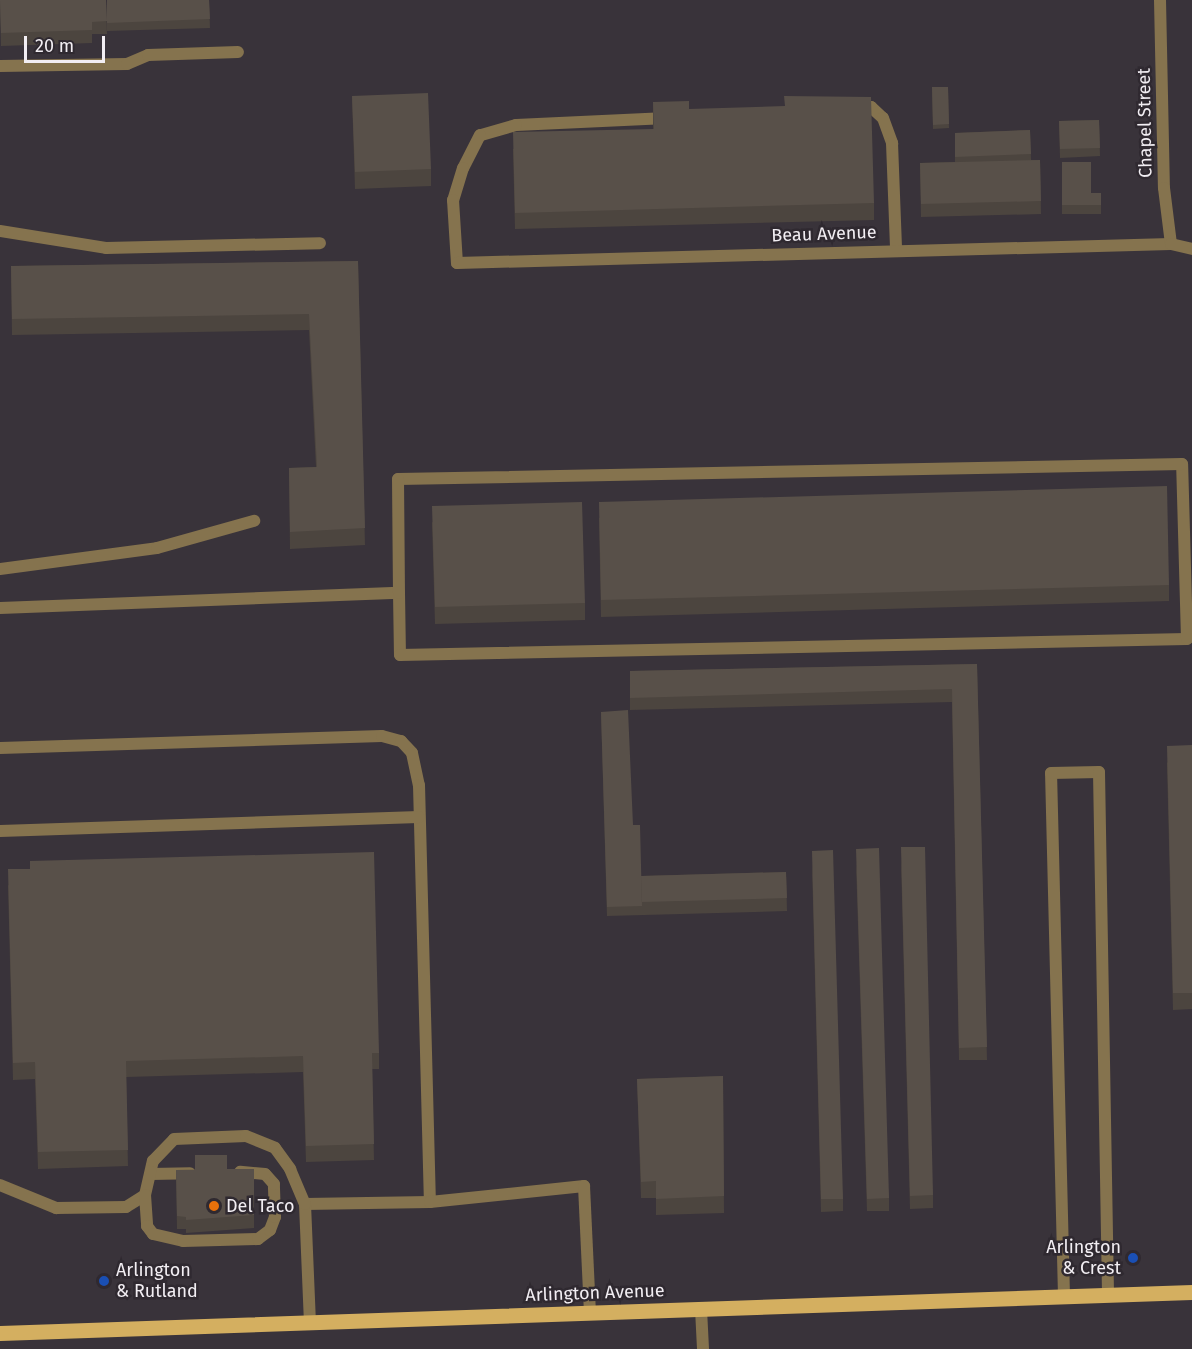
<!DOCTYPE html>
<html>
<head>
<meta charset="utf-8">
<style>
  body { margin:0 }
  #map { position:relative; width:1192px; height:1349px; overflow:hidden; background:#39333a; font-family:"Fira Sans",sans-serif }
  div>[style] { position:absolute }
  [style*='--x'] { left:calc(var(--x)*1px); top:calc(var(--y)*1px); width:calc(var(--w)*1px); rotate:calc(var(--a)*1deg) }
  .lane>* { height:12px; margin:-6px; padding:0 6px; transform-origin:6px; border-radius:6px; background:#85734e }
  .street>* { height:12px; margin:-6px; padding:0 6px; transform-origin:6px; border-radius:6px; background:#85734e }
  .primary>* { height:15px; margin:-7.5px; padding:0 7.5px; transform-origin:7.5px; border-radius:7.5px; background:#d4af60 }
  .wall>* { inset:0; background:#4c453f }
  .building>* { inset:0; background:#585049 }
  .dots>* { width:16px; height:16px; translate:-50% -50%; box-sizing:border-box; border:3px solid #2f2930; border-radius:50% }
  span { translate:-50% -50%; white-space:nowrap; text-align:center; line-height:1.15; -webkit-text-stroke:5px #2f2930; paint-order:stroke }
  .street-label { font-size:18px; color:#f2eef3 }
  .poi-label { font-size:18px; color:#f2eef3 }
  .left { translate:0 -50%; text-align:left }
  .right { translate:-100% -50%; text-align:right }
  .scale { position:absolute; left:24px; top:36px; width:81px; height:27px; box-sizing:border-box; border:3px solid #f2eef3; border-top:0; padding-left:8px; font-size:18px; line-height:21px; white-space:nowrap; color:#f2eef3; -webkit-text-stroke:4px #2f2930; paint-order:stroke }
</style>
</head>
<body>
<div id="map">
  <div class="lane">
    <i style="--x:0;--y:66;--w:127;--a:-0.9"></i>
    <i style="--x:127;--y:64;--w:23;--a:-23"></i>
    <i style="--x:148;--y:55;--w:90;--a:-1.9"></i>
    <i style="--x:855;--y:108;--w:16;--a:-4"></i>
    <i style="--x:871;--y:107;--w:16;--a:43"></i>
    <i style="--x:883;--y:118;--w:27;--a:70"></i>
    <i style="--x:892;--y:143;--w:106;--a:87.8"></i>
    <i style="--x:667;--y:118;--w:151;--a:177.3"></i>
    <i style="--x:516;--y:125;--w:37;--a:164"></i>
    <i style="--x:480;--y:135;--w:37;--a:117"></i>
    <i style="--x:463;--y:168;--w:34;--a:107"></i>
    <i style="--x:453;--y:200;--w:63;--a:86.4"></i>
    <i style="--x:457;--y:263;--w:714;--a:-1.52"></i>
    <i style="--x:0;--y:231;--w:107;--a:9.1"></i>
    <i style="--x:106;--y:248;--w:214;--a:-1.3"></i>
    <i style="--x:0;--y:569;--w:158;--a:-7.6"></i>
    <i style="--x:157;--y:548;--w:101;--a:-15.6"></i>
    <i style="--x:0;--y:608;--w:399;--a:-2.2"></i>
    <i style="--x:399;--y:593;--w:62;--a:89.1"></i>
    <i style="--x:400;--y:655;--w:787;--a:-1.16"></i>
    <i style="--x:1187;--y:639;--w:175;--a:-91.6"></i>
    <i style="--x:1182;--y:464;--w:784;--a:178.9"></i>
    <i style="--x:398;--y:479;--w:114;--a:89.5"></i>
    <i style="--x:0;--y:748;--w:382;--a:-1.8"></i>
    <i style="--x:382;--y:736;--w:20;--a:15"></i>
    <i style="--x:401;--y:741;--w:16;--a:47"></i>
    <i style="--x:412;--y:753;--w:33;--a:78"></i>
    <i style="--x:419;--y:785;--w:417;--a:88.5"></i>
    <i style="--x:430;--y:1202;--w:125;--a:179.1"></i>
    <i style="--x:305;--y:1204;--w:119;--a:87.6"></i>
    <i style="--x:0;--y:831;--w:419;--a:-1.9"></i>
    <i style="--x:151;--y:1174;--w:39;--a:-1"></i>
    <i style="--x:0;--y:1185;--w:61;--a:22.3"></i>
    <i style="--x:56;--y:1208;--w:70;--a:-0.8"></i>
    <i style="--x:126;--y:1207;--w:22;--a:-32"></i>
    <i style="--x:145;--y:1195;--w:35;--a:-77"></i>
    <i style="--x:153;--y:1161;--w:30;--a:-46"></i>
    <i style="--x:174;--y:1139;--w:72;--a:-2.4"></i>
    <i style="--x:246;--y:1136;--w:31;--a:22"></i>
    <i style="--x:275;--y:1148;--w:26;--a:54"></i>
    <i style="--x:290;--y:1169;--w:38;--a:67"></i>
    <i style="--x:145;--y:1195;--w:31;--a:86"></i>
    <i style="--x:147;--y:1226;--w:10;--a:53"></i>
    <i style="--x:153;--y:1234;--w:31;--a:13"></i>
    <i style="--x:183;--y:1241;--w:75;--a:-1.5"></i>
    <i style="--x:258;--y:1239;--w:15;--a:-37"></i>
    <i style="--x:270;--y:1230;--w:14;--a:-69"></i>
    <i style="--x:275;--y:1217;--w:33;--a:-92"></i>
    <i style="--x:274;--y:1184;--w:13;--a:-132"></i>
    <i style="--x:265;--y:1174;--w:25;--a:-175"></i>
    <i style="--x:430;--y:1202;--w:155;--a:-5.9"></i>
    <i style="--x:584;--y:1186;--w:127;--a:87.3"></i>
    <i style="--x:1064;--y:1296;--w:523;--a:-91.42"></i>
    <i style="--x:1051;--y:773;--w:48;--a:-1.2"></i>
    <i style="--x:1099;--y:772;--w:523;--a:89.01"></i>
    <i style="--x:701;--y:1309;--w:40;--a:87.1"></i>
  </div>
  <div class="street">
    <i style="--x:1160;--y:0;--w:188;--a:88.8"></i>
    <i style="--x:1164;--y:188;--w:56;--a:82.9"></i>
    <i style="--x:1171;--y:244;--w:22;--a:13"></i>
  </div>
  <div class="primary">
    <i style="--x:0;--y:1333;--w:1193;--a:-1.97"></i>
  </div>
  <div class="wall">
    <i style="clip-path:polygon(0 0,106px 0,107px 34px,92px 34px,92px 43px,1px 46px)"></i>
    <i style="clip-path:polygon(107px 0,209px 0,210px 28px,107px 31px)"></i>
    <i style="clip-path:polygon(932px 87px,948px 87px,949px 128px,933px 129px)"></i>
    <i style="clip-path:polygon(352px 96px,431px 169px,431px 186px,355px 189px)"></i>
    <i style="clip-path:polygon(653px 102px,689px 109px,874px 203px,874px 220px,515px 229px,513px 149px,653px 129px)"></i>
    <i style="clip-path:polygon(1099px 120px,1100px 156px,1060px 158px,1059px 121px)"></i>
    <i style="clip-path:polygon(1030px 130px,1031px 160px,1040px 160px,1041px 214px,921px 217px,920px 163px,955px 162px,955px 133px)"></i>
    <i style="clip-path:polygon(1062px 162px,1091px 193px,1101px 193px,1101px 214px,1062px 214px)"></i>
    <i style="clip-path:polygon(358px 261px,365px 545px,290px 549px,289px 468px,316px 467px,309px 330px,12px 335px,11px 266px)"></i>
    <i style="clip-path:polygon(599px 518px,1169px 585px,1169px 601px,601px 617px)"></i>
    <i style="clip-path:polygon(432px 522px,585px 603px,585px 620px,435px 624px)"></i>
    <i style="clip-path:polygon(977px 664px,987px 1060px,959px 1060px,952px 702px,630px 710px,630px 671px)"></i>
    <i style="clip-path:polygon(601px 712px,633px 825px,641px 876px,786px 872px,787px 911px,607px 916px)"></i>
    <i style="clip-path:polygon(1192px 745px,1192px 1009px,1173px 1010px,1167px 763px)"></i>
    <i style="clip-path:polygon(901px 860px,933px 1195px,933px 1208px,910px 1209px)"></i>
    <i style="clip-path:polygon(856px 862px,889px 1198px,889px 1211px,867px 1211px)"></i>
    <i style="clip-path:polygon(812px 864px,843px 1199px,843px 1211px,821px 1212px)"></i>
    <i style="clip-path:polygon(8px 885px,379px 1053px,379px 1069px,372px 1069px,374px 1160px,306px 1162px,303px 1072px,126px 1077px,128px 1166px,38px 1169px,35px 1079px,13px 1080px)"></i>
    <i style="clip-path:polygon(723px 1076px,724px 1213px,656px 1215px,656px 1198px,641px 1198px,637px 1079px)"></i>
    <i style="clip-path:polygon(254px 1169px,254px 1228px,186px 1233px,186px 1229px,177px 1229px,176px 1170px)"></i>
  </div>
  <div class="building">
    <i style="clip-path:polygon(0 0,106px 0,107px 21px,92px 22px,92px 30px,1px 33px)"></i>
    <i style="clip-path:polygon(107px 0,209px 0,210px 19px,107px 23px)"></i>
    <i style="clip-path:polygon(932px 87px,948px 87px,949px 124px,933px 125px)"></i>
    <i style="clip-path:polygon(428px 93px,431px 169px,355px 172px,352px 96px)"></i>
    <i style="clip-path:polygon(784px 96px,871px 97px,874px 203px,515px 213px,513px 132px,654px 129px,653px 102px,689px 101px,689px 109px,785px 106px)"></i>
    <i style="clip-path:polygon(1099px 120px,1100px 148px,1060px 149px,1059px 121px)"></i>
    <i style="clip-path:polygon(1030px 130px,1031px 154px,955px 157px,955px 133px)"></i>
    <i style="clip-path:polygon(1040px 160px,1041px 201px,921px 204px,920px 163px)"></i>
    <i style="clip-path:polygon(1062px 162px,1091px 162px,1091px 193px,1101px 193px,1101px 205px,1062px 205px)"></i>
    <i style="clip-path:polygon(358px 261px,365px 528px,290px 532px,289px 468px,317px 467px,309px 314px,12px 319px,11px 266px)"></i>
    <i style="clip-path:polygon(1167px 486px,1169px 585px,601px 600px,599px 502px)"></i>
    <i style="clip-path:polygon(582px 502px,585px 603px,435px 607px,432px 506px)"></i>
    <i style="clip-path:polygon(977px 664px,987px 1047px,959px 1048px,952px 689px,630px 698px,630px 671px)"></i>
    <i style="clip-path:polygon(628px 710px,633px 825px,640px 825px,642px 906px,607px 907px,601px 712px)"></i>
    <i style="clip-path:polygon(1192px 745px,1192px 993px,1173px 993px,1167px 746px)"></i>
    <i style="clip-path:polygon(901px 847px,925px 847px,933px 1195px,910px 1196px)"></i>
    <i style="clip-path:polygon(879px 848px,889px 1198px,867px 1199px,856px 849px)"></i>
    <i style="clip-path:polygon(833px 850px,843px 1199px,821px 1199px,812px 851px)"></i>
    <i style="clip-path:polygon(374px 852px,379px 1053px,372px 1053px,374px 1144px,306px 1146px,303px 1056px,126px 1061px,128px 1150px,38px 1152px,35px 1062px,13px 1063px,8px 869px,30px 869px,30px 861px)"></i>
    <i style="clip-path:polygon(786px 872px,787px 898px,642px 902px,641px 876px)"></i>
    <i style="clip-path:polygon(723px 1076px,724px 1196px,656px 1199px,656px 1181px,641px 1182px,637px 1079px)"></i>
    <i style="clip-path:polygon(195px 1155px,227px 1155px,227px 1169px,254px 1169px,254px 1215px,186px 1220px,186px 1217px,177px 1216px,176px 1170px,195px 1170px)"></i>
  </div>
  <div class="dots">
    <i style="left:214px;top:1206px;background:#e8710a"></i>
    <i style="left:1133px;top:1258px;background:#1a4fb4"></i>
    <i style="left:104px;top:1281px;background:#1a4fb4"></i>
  </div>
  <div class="street-label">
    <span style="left:1145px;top:123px;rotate:-91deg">Chapel Street</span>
    <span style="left:824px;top:234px;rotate:-2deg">Beau Avenue</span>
    <span style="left:595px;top:1293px;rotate:-2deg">Arlington Avenue</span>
  </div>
  <div class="poi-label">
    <span class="left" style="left:226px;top:1206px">Del Taco</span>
    <span class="right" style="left:1121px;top:1258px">Arlington<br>&amp; Crest</span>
    <span class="left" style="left:116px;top:1281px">Arlington<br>&amp; Rutland</span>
  </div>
  <div class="scale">20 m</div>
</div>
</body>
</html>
